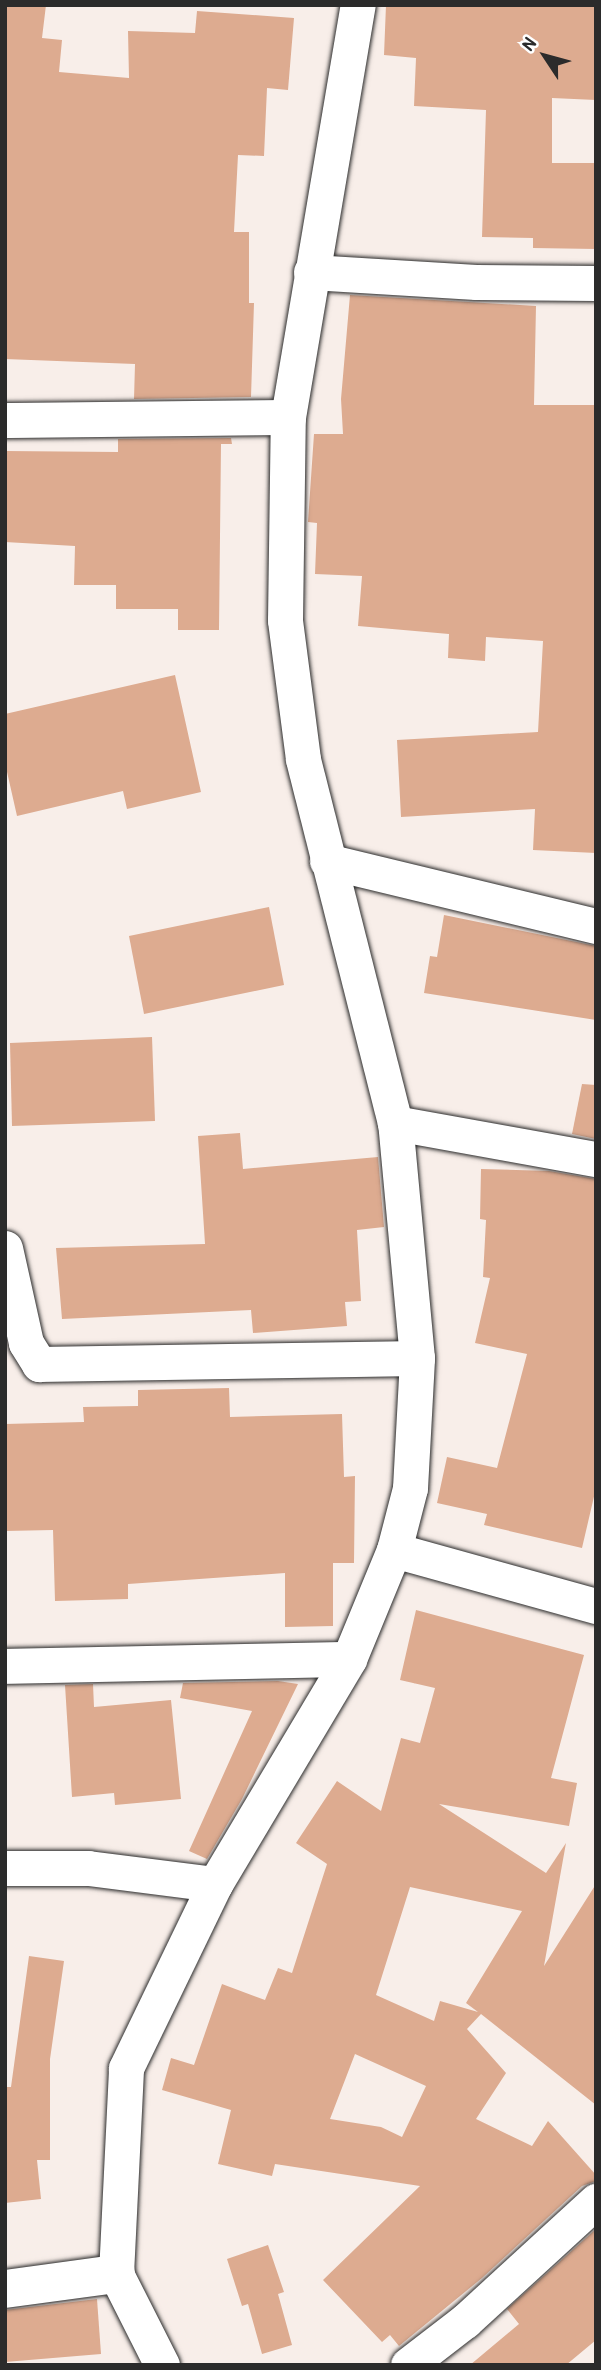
<!DOCTYPE html>
<html>
<head>
<meta charset="utf-8">
<style>
  body { margin:0 }
  #map { position:relative; width:601px; height:2370px; overflow:hidden; background:#f8eee9; font-family:"Patrick Hand",sans-serif }
  div>[style] { position:absolute }
  [style*='--x'] { left:calc(var(--x)*1px); top:calc(var(--y)*1px); width:calc(var(--w)*1px); rotate:calc(var(--a)*1deg) }
  .building>* { inset:0; background:#ddab90 }
  .roads { filter:drop-shadow(0 0 2px #2b2b2b) drop-shadow(0 0 2px #2b2b2b) }
  .street>* { height:35px; margin:-17.5px; padding:0 17.5px; transform-origin:17.5px; border-radius:17.5px; background:#fff }
  .secondary>* { height:38px; margin:-19px; padding:0 19px; transform-origin:19px; border-radius:19px; background:#fff }
  span { translate:-50% -50%; white-space:nowrap; text-align:center; line-height:1.15; -webkit-text-stroke:6px #fff; paint-order:stroke }
  .frame { position:absolute; inset:0; border:7px solid #2b2b2b; pointer-events:none }
  .north { position:absolute; left:510px; top:21px; width:70px; height:70px; -webkit-text-stroke:5px #fff; paint-order:stroke; rotate:306deg; font-size:19px; font-weight:700; line-height:28px; text-align:center; color:#2b2b2b }
  .north::after { content:''; display:block; margin:auto; width:24px; height:32px; background:#2b2b2b; clip-path:polygon(50% 0,100% 100%,50% 72%,0 100%) }
</style>
</head>
<body>
<div id="map">
  <div class="building">
    <i style="clip-path:polygon(5px 5px,46px 5px,42px 38px,62px 40px,59px 72px,129px 78px,128px 31px,195px 33px,197px 11px,294px 18px,288px 90px,267px 88px,264px 156px,238px 155px,234px 232px,249px 232px,249px 303px,254px 303px,251px 397px,134px 399px,135px 364px,5px 359px)"></i>
    <i style="clip-path:polygon(386px 5px,596px 5px,596px 100px,552px 98px,552px 163px,596px 163px,596px 249px,533px 248px,533px 238px,482px 237px,486px 110px,414px 106px,416px 58px,384px 55px)"></i>
    <i style="clip-path:polygon(350px 295px,536px 306px,534px 405px,595px 405px,596px 853px,533px 850px,535px 809px,401px 817px,397px 740px,538px 732px,543px 641px,486px 637px,485px 661px,448px 658px,449px 634px,358px 626px,362px 576px,315px 574px,317px 523px,308px 522px,314px 434px,343px 434px,341px 399px)"></i>
    <i style="clip-path:polygon(231px 438px,232px 444px,221px 444px,219px 630px,178px 630px,178px 609px,116px 609px,116px 585px,74px 585px,75px 546px,5px 542px,5px 451px,118px 452px,118px 439px)"></i>
    <i style="clip-path:polygon(175px 675px,201px 792px,127px 809px,123px 791px,17px 816px,5px 763px,5px 714px)"></i>
    <i style="clip-path:polygon(269px 907px,284px 985px,144px 1014px,129px 936px)"></i>
    <i style="clip-path:polygon(444px 915px,596px 946px,596px 1020px,424px 993px,430px 956px,437px 957px)"></i>
    <i style="clip-path:polygon(152px 1037px,155px 1121px,12px 1126px,10px 1043px)"></i>
    <i style="clip-path:polygon(582px 1084px,596px 1085px,596px 1139px,572px 1134px)"></i>
    <i style="clip-path:polygon(240px 1133px,243px 1169px,378px 1157px,384px 1227px,357px 1230px,361px 1301px,345px 1302px,347px 1326px,253px 1333px,251px 1310px,62px 1319px,56px 1248px,205px 1244px,198px 1136px)"></i>
    <i style="clip-path:polygon(481px 1169px,549px 1171px,596px 1179px,596px 1488px,582px 1548px,484px 1525px,487px 1514px,437px 1503px,447px 1457px,497px 1468px,527px 1354px,475px 1343px,490px 1278px,483px 1277px,486px 1220px,480px 1219px)"></i>
    <i style="clip-path:polygon(229px 1388px,230px 1417px,342px 1414px,344px 1477px,355px 1476px,354px 1563px,333px 1563px,333px 1626px,285px 1627px,285px 1573px,128px 1584px,128px 1599px,55px 1601px,53px 1530px,5px 1531px,5px 1424px,84px 1422px,83px 1407px,138px 1406px,138px 1390px)"></i>
    <i style="clip-path:polygon(evenodd,416px 1610px,584px 1655px,551px 1778px,577px 1783px,569px 1826px,439px 1804px,546px 1873px,566px 1843px,544px 1966px,596px 1884px,596px 2105px,481px 2014px,467px 2029px,506px 2073px,476px 2119px,532px 2146px,548px 2121px,596px 2175px,596px 2181px,582px 2186px,482px 2278px,399px 2346px,390px 2335px,382px 2342px,323px 2280px,420px 2186px,275px 2164px,272px 2176px,218px 2164px,231px 2110px,162px 2090px,171px 2058px,194px 2065px,222px 1984px,265px 2000px,278px 1968px,292px 1973px,327px 1864px,296px 1843px,337px 1781px,381px 1811px,401px 1738px,420px 1743px,435px 1688px,400px 1680px,416px 1610px,410px 1887px,522px 1911px,466px 2003px,478px 2012px,440px 2001px,434px 2021px,376px 1995px,410px 1887px,416px 1610px,355px 2054px,426px 2086px,402px 2137px,381px 2127px,330px 2119px,355px 2054px)"></i>
    <i style="clip-path:polygon(278px 1681px,298px 1684px,242px 1799px,207px 1859px,189px 1851px,252px 1711px,180px 1698px,183px 1683px)"></i>
    <i style="clip-path:polygon(93px 1684px,94px 1707px,171px 1700px,181px 1799px,115px 1805px,114px 1793px,72px 1797px,65px 1685px)"></i>
    <i style="clip-path:polygon(29px 1956px,64px 1961px,50px 2059px,50px 2160px,37px 2160px,41px 2199px,5px 2203px,5px 2087px,11px 2087px)"></i>
    <i style="clip-path:polygon(596px 2229px,596px 2340px,566px 2365px,470px 2365px,519px 2324px,507px 2309px)"></i>
    <i style="clip-path:polygon(268px 2245px,284px 2292px,278px 2294px,292px 2345px,262px 2354px,248px 2304px,242px 2306px,227px 2259px)"></i>
    <i style="clip-path:polygon(97px 2299px,101px 2354px,5px 2362px,5px 2310px)"></i>
  </div>
  <div class="roads">
    <div class="street">
      <i style="--x:311;--y:272;--w:165;--a:3.5"></i>
      <i style="--x:476;--y:282;--w:120;--a:0.5"></i>
      <i style="--x:5;--y:420;--w:283;--a:-0.6"></i>
      <i style="--x:327;--y:861;--w:277;--a:13.6"></i>
      <i style="--x:395;--y:1123;--w:204;--a:10.2"></i>
      <i style="--x:5;--y:1248;--w:97;--a:77.5"></i>
      <i style="--x:26;--y:1343;--w:25;--a:58"></i>
      <i style="--x:39;--y:1364;--w:378;--a:-0.9"></i>
      <i style="--x:394;--y:1550;--w:210;--a:15.5"></i>
      <i style="--x:5;--y:1666;--w:344;--a:-1.2"></i>
      <i style="--x:5;--y:1868;--w:83;--a:0"></i>
      <i style="--x:88;--y:1868;--w:128;--a:7.2"></i>
      <i style="--x:162;--y:2365;--w:102;--a:-116.8"></i>
      <i style="--x:116;--y:2274;--w:206;--a:-87.2"></i>
      <i style="--x:126;--y:2068;--w:204;--a:-64.2"></i>
      <i style="--x:215;--y:1884;--w:262;--a:-59.2"></i>
      <i style="--x:349;--y:1659;--w:118;--a:-67.6"></i>
      <i style="--x:394;--y:1550;--w:64;--a:-75.5"></i>
      <i style="--x:410;--y:1488;--w:130;--a:-86.9"></i>
      <i style="--x:417;--y:1358;--w:236;--a:-95.3"></i>
      <i style="--x:395;--y:1123;--w:375;--a:-104.2"></i>
      <i style="--x:303;--y:759;--w:140;--a:-97.4"></i>
      <i style="--x:285;--y:620;--w:203;--a:-89.2"></i>
      <i style="--x:288;--y:417;--w:418;--a:-80.4"></i>
      <i style="--x:408;--y:2365;--w:72;--a:-37.7"></i>
      <i style="--x:465;--y:2321;--w:178;--a:-42.5"></i>
    </div>
    <div class="secondary">
      <i style="--x:5;--y:2289;--w:112;--a:-7.7"></i>
    </div>
  </div>
  <div class="frame"></div>
  <div class="north">N</div>
</div>
</body>
</html>
